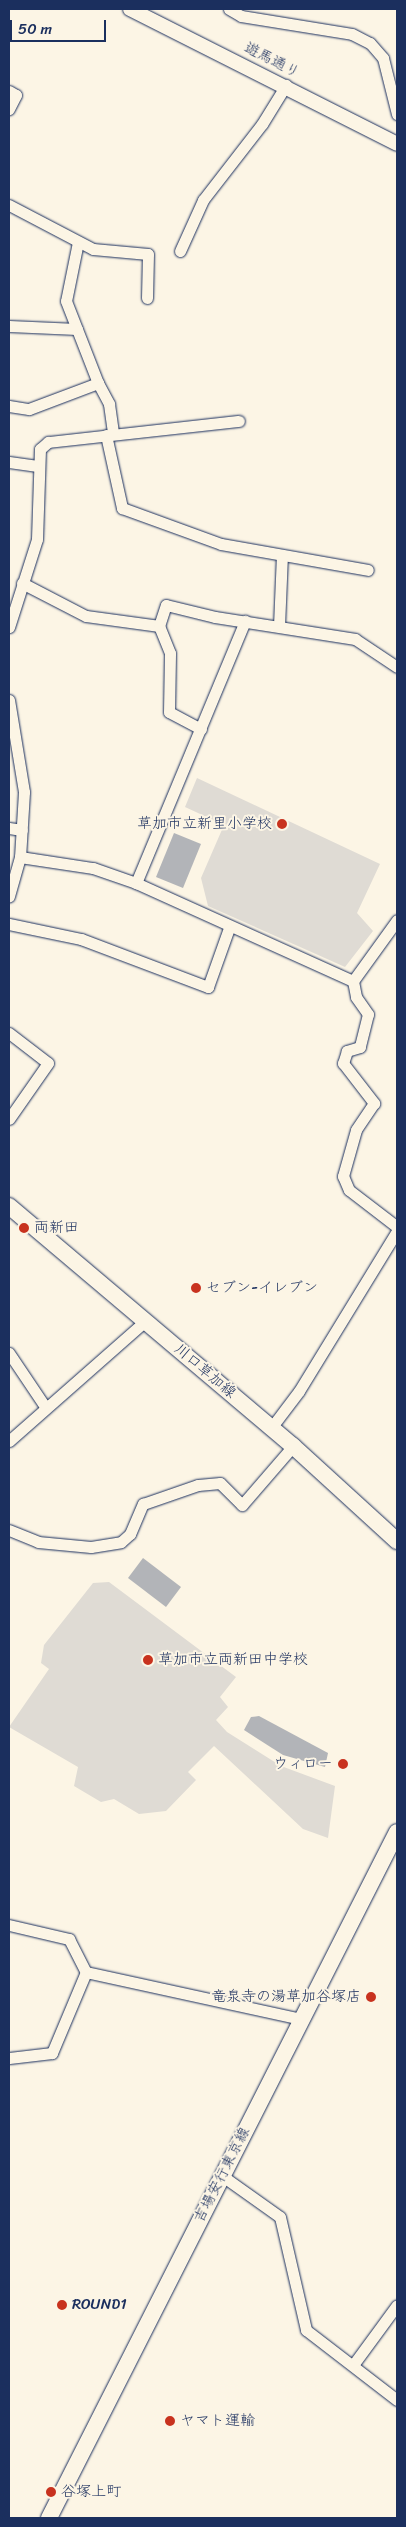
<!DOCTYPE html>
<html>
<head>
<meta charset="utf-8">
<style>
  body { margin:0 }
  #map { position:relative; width:406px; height:2527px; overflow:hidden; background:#fcf5e5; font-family:Sriracha,"Klee One",sans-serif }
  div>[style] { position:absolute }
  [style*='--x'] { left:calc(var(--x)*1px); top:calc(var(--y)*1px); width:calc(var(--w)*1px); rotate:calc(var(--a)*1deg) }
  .green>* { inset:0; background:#dfdbd4 }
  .water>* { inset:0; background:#b2b4b8 }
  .roads { filter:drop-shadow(0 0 1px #1b2f5e) drop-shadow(0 0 1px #1b2f5e) }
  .minor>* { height:11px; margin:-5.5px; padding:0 5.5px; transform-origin:5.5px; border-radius:5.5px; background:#fcf5e5 }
  .tertiary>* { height:14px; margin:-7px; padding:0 7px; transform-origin:7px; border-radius:7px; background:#fcf5e5 }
  .secondary>* { height:16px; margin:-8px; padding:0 8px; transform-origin:8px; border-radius:8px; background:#fcf5e5 }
  .dots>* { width:14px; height:14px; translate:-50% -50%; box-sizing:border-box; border:2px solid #fcf5e5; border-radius:50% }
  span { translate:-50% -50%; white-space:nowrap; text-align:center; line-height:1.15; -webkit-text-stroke:4px #fcf5e5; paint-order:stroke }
  .street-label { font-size:15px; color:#1b2f5e }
  .poi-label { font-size:15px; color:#1b2f5e }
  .right { translate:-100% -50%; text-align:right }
  .left { translate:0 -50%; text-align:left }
  .frame { position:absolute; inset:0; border:10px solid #1b2f5e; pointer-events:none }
  .scale { position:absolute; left:10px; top:20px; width:96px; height:22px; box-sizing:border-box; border:2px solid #1b2f5e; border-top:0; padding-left:6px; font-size:15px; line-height:18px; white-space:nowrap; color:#1b2f5e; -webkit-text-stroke:4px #fcf5e5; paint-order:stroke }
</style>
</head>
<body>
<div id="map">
  <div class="green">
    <i style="clip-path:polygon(197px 778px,380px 864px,357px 913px,373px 931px,345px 967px,208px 906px,201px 878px,224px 825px,185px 807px)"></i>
    <i style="clip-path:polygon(109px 1582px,236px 1677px,220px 1697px,228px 1707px,216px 1720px,227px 1732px,281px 1766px,335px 1786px,328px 1838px,303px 1829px,214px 1746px,188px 1772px,196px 1780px,166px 1811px,139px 1814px,114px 1799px,101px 1802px,74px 1786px,78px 1767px,9px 1727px,49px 1669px,41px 1663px,44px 1645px,93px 1583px)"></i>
  </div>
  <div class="water">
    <i style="clip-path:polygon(174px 833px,201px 844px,183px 888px,156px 877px)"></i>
    <i style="clip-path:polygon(143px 1558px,181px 1587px,166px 1607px,128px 1578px)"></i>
    <i style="clip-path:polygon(259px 1716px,328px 1753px,325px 1767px,283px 1755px,244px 1730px,251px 1717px)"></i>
  </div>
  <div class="roads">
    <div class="minor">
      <i style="--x:229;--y:9;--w:14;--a:30"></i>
      <i style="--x:241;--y:16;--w:112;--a:9.2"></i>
      <i style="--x:352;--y:34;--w:20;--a:27"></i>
      <i style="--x:370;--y:43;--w:20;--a:49"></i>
      <i style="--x:383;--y:58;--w:58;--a:76"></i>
      <i style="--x:9;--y:91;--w:8;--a:30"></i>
      <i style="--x:16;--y:95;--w:16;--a:117"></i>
      <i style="--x:9;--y:205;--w:95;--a:27.6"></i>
      <i style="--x:93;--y:249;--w:55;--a:5.2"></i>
      <i style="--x:148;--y:254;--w:44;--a:91.3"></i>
      <i style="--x:78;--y:242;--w:60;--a:101.5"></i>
      <i style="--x:66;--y:301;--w:88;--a:68.7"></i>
      <i style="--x:180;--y:251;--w:56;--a:-65.7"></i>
      <i style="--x:203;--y:200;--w:96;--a:-52.2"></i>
      <i style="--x:262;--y:124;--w:46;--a:-58.4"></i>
      <i style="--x:9;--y:326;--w:68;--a:2.5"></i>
      <i style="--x:9;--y:406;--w:20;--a:9"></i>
      <i style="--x:29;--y:409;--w:74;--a:-20.6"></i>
      <i style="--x:98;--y:383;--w:24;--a:62"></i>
      <i style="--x:109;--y:404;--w:30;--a:82"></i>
      <i style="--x:106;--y:435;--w:75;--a:77.6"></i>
      <i style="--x:122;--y:508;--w:105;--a:20"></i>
      <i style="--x:221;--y:544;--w:149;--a:10"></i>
      <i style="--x:9;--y:462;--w:27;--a:8"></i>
      <i style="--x:22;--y:583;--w:72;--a:27.3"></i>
      <i style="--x:86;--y:616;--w:74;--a:7.8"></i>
      <i style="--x:279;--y:626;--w:71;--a:-87.6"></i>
      <i style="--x:9;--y:627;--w:92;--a:-72.3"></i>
      <i style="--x:37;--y:539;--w:90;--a:-88.1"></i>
      <i style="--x:40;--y:449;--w:11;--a:-41"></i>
      <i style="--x:48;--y:442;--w:192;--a:-6.3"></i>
      <i style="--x:9;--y:700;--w:93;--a:80.7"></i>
      <i style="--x:24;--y:792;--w:65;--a:93.5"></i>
      <i style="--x:20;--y:857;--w:41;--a:105.8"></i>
      <i style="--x:201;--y:729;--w:36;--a:-152"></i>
      <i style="--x:169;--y:712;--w:59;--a:-89"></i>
      <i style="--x:170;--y:653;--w:29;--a:-112"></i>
      <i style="--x:159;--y:626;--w:22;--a:-72"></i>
      <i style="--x:166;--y:605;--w:50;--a:13.8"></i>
      <i style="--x:215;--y:617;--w:142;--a:8.9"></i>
      <i style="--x:355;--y:639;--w:50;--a:33.7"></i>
      <i style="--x:9;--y:828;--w:13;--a:9"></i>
      <i style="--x:20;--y:857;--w:74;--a:8.6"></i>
      <i style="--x:93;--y:868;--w:46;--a:19.2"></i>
      <i style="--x:136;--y:883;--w:238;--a:24.3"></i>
      <i style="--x:353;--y:981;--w:75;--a:-54.2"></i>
      <i style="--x:136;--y:883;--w:284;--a:-67.4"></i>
      <i style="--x:9;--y:924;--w:74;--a:11.8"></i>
      <i style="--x:81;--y:939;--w:136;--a:20.7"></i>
      <i style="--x:208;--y:987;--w:63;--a:-70.4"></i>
      <i style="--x:353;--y:981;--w:16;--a:79"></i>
      <i style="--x:356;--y:997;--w:21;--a:55"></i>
      <i style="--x:368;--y:1014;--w:34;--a:104"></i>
      <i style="--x:360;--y:1047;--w:14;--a:163"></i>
      <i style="--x:347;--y:1051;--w:13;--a:108"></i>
      <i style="--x:343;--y:1063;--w:51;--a:52.2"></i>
      <i style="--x:374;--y:1103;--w:32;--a:124"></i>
      <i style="--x:356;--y:1130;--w:48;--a:105.8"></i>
      <i style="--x:343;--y:1176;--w:15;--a:67"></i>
      <i style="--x:349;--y:1190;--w:61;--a:37.6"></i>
      <i style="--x:9;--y:1033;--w:49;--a:37.6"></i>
      <i style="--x:48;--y:1063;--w:68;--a:124.9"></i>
      <i style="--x:9;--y:1353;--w:66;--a:56.1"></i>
      <i style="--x:271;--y:1428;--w:46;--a:-52.9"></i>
      <i style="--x:299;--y:1391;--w:188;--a:-58.5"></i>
      <i style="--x:9;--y:1441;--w:181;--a:-41.4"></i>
      <i style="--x:9;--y:1530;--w:31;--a:22"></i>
      <i style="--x:38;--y:1542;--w:53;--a:5.4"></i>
      <i style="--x:91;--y:1547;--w:30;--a:-9"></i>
      <i style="--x:121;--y:1542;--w:12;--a:-42"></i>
      <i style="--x:130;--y:1534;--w:33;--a:-67"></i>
      <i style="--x:143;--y:1504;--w:58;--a:-19.1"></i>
      <i style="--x:198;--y:1485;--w:22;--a:-5"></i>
      <i style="--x:220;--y:1483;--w:31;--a:45"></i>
      <i style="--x:242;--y:1505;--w:78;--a:-49.2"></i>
      <i style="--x:9;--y:1925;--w:62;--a:13.1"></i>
      <i style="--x:69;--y:1939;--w:37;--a:63"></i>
      <i style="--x:86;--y:1972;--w:88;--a:112.8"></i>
      <i style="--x:52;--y:2053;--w:43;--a:173.4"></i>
      <i style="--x:86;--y:1972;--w:220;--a:12.3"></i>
      <i style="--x:221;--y:2175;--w:72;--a:35.4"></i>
      <i style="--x:280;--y:2217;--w:116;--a:77"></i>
      <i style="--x:306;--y:2330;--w:115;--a:37.6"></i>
      <i style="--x:353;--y:2365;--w:74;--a:-53.7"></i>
    </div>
    <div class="tertiary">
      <i style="--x:130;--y:9;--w:299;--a:26.8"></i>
    </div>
    <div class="secondary">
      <i style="--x:9;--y:1206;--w:372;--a:40.2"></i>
      <i style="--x:293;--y:1446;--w:141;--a:42.4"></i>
      <i style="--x:49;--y:2518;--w:769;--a:-63.1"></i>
    </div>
  </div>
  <div class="dots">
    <i style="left:282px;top:824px;background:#c8321e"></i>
    <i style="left:24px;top:1228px;background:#c8321e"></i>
    <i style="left:196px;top:1288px;background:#c8321e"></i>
    <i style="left:148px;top:1660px;background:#c8321e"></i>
    <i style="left:343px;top:1764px;background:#c8321e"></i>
    <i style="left:371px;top:1997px;background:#c8321e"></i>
    <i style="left:62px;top:2305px;background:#c8321e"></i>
    <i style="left:170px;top:2421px;background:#c8321e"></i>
    <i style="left:51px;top:2492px;background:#c8321e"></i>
  </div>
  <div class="street-label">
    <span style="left:272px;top:60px;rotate:27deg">遊馬通り</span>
    <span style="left:205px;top:1371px;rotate:40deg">川口草加線</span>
    <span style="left:222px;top:2175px;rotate:-63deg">吉場安行東京線</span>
  </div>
  <div class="poi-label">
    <span class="right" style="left:272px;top:824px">草加市立新里小学校</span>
    <span class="left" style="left:34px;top:1228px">両新田</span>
    <span class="left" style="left:206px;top:1288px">セブン-イレブン</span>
    <span class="left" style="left:158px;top:1660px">草加市立両新田中学校</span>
    <span class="right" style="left:333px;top:1764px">ウィロー</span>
    <span class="right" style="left:361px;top:1997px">竜泉寺の湯草加谷塚店</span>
    <span class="left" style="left:72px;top:2305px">ROUND1</span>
    <span class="left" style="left:180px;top:2421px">ヤマト運輸</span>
    <span class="left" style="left:61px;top:2492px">谷塚上町</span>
  </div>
  <div class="frame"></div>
  <div class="scale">50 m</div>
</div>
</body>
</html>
